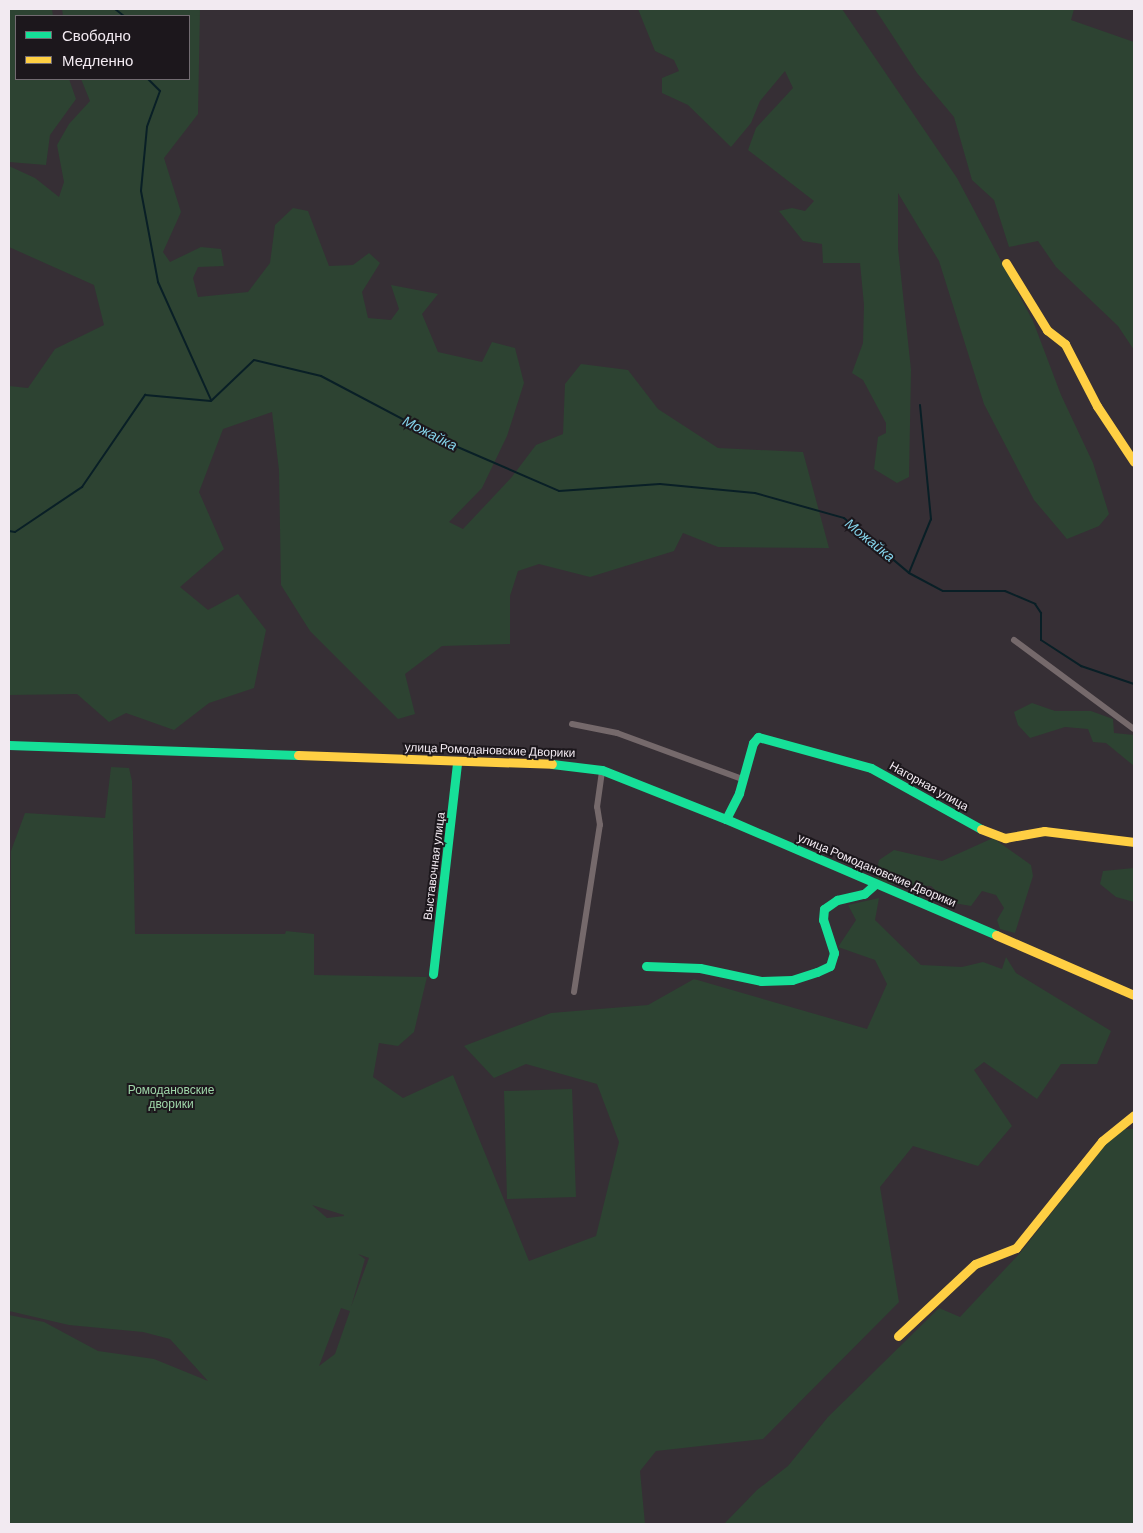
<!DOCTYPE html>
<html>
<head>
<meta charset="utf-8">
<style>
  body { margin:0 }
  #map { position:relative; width:1143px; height:1533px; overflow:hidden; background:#362f35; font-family:Barlow,sans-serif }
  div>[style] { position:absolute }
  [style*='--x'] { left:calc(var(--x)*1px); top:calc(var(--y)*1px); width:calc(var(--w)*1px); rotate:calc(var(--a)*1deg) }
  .green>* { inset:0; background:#2d4332 }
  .stream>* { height:2px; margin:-1px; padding:0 1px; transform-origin:1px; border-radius:1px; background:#091f26 }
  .street>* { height:6px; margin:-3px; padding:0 3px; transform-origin:3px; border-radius:3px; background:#75696b }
  .fast>* { height:9px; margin:-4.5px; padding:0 4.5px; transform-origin:4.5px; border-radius:4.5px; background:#16e098 }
  .slow>* { height:9px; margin:-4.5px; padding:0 4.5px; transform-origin:4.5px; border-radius:4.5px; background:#ffcf43 }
  span { translate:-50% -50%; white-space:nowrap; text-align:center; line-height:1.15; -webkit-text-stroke:4px #1c171c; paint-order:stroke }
  .street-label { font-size:12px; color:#f2eaf1 }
  .park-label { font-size:12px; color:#9fd6a9 }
  .water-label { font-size:14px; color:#84d3ea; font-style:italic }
  .frame { position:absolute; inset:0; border:10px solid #f2eaf1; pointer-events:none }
  .legend { position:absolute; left:15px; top:15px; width:175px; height:65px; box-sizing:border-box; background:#1c171c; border:1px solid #726b71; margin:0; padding:6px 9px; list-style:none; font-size:15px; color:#f2eaf1 }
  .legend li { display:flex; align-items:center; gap:10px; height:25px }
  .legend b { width:25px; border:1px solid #726b71 }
</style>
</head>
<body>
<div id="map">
  <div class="green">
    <i style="clip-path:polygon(9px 9px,52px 9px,53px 16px,16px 16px,16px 79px,69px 79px,76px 99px,50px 135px,46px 165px,9px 162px)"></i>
    <i style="clip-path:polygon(62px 9px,200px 9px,198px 114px,164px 158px,181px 212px,163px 252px,170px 262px,201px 247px,221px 249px,224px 266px,198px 267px,193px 278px,198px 297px,248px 292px,270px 263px,275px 225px,293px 208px,308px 211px,329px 266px,353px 265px,369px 253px,380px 263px,362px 292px,368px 318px,391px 320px,399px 309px,391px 285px,438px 294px,422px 314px,438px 352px,482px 362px,492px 342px,515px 348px,524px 383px,507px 436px,482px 488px,449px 522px,463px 529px,511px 478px,536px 445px,563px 434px,565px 384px,581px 364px,628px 370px,658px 409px,718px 448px,803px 452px,829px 548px,718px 547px,683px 533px,674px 551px,590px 577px,539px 564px,518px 571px,510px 596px,510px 644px,442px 646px,405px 674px,415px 714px,398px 719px,310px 631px,281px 585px,279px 470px,272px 412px,223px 429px,199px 492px,224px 549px,180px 587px,208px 610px,238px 594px,266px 630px,254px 688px,209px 703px,174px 730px,126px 713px,109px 722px,77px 694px,9px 695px,9px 386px,28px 388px,55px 349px,104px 325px,94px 285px,9px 247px,9px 166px,35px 178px,59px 197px,64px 182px,57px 145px,69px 124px,90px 101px,81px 79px,189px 79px,189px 16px,63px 16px)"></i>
    <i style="clip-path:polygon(638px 9px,842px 9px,957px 178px,1033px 321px,1061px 395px,1093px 463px,1109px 514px,1099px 526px,1067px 539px,1034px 500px,984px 404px,939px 261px,898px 193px,898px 248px,911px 370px,909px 477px,897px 483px,874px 469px,878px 437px,886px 433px,886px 423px,863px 380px,852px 373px,863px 343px,864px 305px,860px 263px,823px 263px,822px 244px,803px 241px,779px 211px,792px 208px,805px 211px,814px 201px,748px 150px,756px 128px,793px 88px,785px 71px,760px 101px,751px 123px,731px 147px,688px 105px,662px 93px,662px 78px,679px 71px,674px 60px,655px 51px)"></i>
    <i style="clip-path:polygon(875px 9px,1074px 9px,1071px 20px,1134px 42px,1134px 350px,1118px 326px,1056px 267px,1038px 241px,1009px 247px,994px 200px,972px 180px,954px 117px,917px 73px)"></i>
    <i style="clip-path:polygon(1032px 703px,1055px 711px,1091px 711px,1113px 719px,1114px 733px,1134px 735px,1134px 766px,1106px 743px,1093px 742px,1088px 729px,1065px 727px,1030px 738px,1018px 725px,1014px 712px)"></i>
    <i style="clip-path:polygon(evenodd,111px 767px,129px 768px,132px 781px,135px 934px,285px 934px,286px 931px,314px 934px,314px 975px,427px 977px,414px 1032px,398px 1046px,379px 1043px,373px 1077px,403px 1098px,453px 1075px,529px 1261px,596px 1236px,619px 1142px,597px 1084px,526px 1064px,494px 1078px,464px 1046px,551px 1013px,648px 1005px,694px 979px,867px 1029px,887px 984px,875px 960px,838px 947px,856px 920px,848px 905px,879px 898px,875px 920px,921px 965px,962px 967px,983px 962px,1002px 969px,1006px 957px,1016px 973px,1111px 1031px,1097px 1064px,1061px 1064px,1037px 1099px,984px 1062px,974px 1070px,1012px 1126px,978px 1166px,913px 1146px,880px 1187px,899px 1302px,763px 1439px,656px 1451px,640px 1471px,645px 1524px,9px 1524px,9px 1315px,44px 1322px,98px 1351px,154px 1359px,208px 1381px,170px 1339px,143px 1332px,69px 1325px,9px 1311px,11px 851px,25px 813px,105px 818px,111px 767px,312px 1205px,344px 1215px,344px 1216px,327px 1218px,312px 1205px,111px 767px,358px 1254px,369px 1258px,351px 1307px,365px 1259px,358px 1254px,111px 767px,341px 1308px,350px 1311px,335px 1354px,319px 1366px,341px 1308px)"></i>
    <i style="clip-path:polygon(993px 838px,1031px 865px,1033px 876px,1015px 933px,1000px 929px,997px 920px,1004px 908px,996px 895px,982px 891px,971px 906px,948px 902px,931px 886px,889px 884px,875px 879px,879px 860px,894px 850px,942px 861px)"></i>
    <i style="clip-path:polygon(1134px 868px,1134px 902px,1116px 897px,1100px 884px,1103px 871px)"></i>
    <i style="clip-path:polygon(572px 1089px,576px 1197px,507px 1199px,504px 1091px)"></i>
    <i style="clip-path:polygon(1123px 1129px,1134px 1129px,1134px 1524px,724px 1524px,757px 1490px,788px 1466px,828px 1417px,939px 1308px,960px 1317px,1020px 1253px,1106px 1144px)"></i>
  </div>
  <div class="stream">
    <i style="--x:115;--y:9;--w:11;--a:38"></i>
    <i style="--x:148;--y:79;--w:17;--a:45"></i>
    <i style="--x:160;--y:91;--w:38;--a:110"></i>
    <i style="--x:147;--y:127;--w:64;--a:95.4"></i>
    <i style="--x:141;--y:191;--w:93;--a:79.4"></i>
    <i style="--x:158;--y:282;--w:129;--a:65.8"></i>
    <i style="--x:920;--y:405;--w:115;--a:84.5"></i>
    <i style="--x:931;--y:519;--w:58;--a:112.2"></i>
    <i style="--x:909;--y:573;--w:38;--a:28"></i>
    <i style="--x:943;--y:591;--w:62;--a:0"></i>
    <i style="--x:1005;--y:591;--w:33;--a:23"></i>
    <i style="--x:1035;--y:604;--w:11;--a:56"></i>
    <i style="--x:1041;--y:613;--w:27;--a:90"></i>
    <i style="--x:1041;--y:640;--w:48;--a:33"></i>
    <i style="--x:1081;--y:666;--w:56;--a:18.8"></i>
    <i style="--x:9;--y:531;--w:6;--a:9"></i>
    <i style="--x:15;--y:532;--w:81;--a:-33.9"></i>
    <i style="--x:82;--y:487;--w:112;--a:-55.6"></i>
    <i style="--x:145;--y:395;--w:66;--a:5.2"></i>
    <i style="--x:211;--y:401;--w:59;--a:-43.6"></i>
    <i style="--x:254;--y:360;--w:69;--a:13.4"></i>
    <i style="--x:321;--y:376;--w:141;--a:27.8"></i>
    <i style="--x:446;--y:442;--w:123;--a:23.4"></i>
    <i style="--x:559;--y:491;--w:101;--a:-4"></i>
    <i style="--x:660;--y:484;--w:95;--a:5.4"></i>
    <i style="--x:755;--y:493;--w:92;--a:15.7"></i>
    <i style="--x:844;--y:518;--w:85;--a:40.2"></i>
  </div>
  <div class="street">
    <i style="--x:1014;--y:640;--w:149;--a:36.6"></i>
    <i style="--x:572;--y:724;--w:46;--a:11.3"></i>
    <i style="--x:617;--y:733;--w:133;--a:20.2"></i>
    <i style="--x:574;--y:992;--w:169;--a:-81.2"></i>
    <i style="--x:600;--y:825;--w:18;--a:-99"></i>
    <i style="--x:597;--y:807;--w:37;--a:-82"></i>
  </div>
  <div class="fast">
    <i style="--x:9;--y:745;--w:289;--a:2"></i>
    <i style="--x:552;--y:764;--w:50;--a:6.8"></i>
    <i style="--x:602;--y:770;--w:133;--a:21.6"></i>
    <i style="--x:726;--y:819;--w:294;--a:23.2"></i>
    <i style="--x:726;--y:819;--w:29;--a:-63"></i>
    <i style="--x:739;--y:793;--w:52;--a:-74.4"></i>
    <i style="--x:753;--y:743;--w:8;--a:-50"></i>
    <i style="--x:758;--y:737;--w:117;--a:15.3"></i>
    <i style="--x:871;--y:768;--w:126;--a:29"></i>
    <i style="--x:646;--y:966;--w:54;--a:2.1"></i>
    <i style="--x:700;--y:968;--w:62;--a:12"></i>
    <i style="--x:761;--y:981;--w:31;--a:-2"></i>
    <i style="--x:792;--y:980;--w:26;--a:-18"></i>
    <i style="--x:817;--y:972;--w:14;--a:-25"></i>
    <i style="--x:830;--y:966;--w:14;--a:-73"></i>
    <i style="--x:834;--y:953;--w:35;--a:-108"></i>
    <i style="--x:823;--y:920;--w:11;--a:-85"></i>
    <i style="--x:824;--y:909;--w:16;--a:-35"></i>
    <i style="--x:837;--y:900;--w:28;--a:-13"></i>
    <i style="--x:864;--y:894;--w:13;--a:-42"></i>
    <i style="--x:433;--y:974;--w:213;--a:-83.5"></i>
  </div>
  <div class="slow">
    <i style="--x:1006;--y:263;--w:79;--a:58.5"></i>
    <i style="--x:1047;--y:330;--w:23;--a:38"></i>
    <i style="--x:1065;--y:344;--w:70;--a:62.7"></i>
    <i style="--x:1097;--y:406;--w:67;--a:56.5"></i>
    <i style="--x:298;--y:755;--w:254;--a:2"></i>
    <i style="--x:981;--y:829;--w:26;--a:21"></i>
    <i style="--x:1005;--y:838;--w:40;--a:-10"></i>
    <i style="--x:1044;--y:831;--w:91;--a:7"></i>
    <i style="--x:996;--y:935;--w:150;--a:23.5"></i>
    <i style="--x:898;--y:1336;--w:105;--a:-43.1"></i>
    <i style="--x:975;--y:1264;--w:44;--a:-21.3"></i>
    <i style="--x:1016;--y:1248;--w:137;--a:-51.2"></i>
    <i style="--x:1102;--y:1141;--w:41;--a:-39.1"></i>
  </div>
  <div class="street-label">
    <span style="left:490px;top:750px;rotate:2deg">улица Ромодановские Дворики</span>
    <span style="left:929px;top:786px;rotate:29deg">Нагорная улица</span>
    <span style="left:434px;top:866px;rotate:-83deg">Выставочная улица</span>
    <span style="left:877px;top:870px;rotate:23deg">улица Ромодановские Дворики</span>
  </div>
  <div class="park-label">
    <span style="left:171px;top:1097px">Ромодановские<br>дворики</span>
  </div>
  <div class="water-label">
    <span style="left:430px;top:433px;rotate:27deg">Можайка</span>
    <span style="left:870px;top:540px;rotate:39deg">Можайка</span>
  </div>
  <div class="frame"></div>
  <ul class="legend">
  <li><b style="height:6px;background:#16e098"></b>Свободно</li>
  <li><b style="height:6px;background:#ffcf43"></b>Медленно</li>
  </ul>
</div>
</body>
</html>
